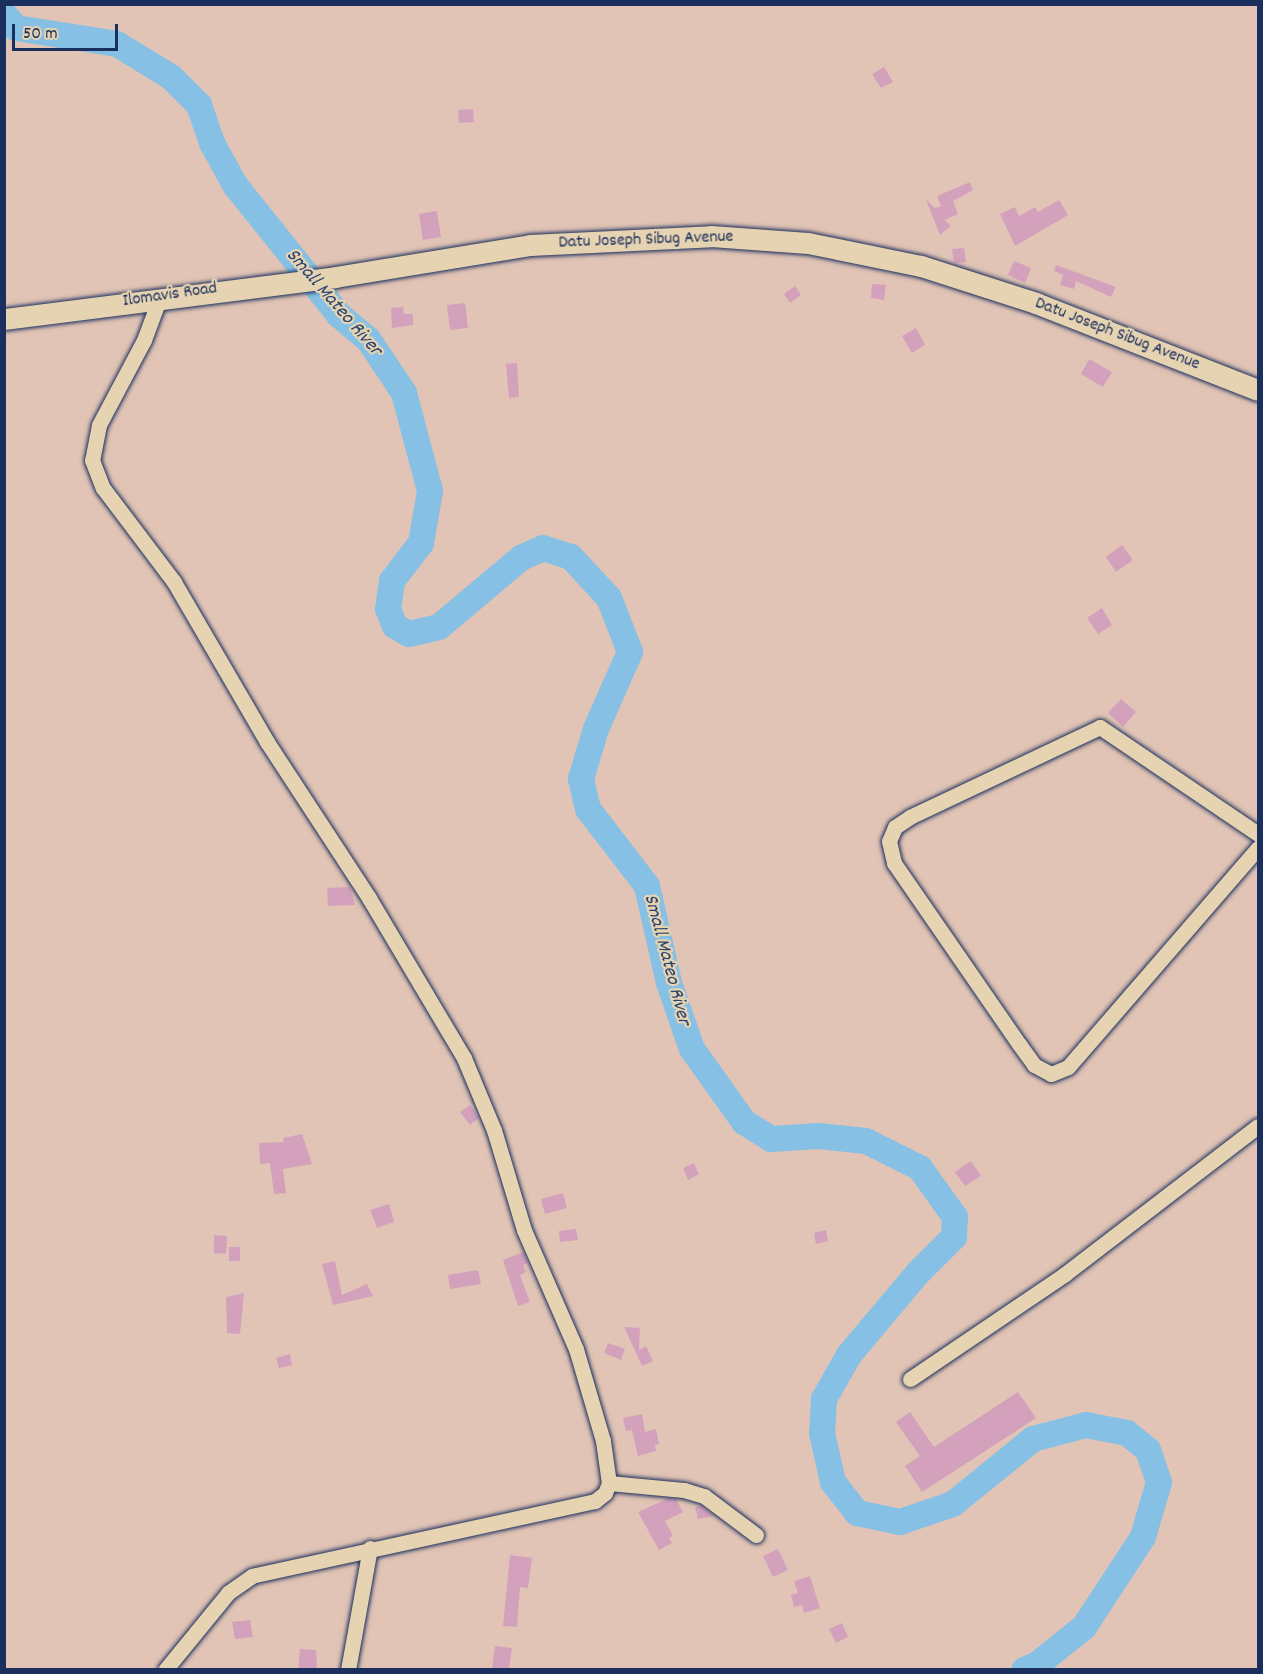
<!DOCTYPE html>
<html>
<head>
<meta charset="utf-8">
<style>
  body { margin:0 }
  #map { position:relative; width:1263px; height:1674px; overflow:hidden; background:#e1c4b5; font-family:Dekko,sans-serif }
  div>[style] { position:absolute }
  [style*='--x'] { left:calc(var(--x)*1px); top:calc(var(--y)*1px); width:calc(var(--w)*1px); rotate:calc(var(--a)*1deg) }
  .river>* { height:26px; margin:-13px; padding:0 13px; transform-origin:13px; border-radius:13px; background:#86c0e5 }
  .building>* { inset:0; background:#d4a1bd }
  .roads { filter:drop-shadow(0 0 2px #1b2f5e) drop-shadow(0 0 2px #1b2f5e) }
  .street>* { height:15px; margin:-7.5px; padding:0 7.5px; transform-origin:7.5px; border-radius:7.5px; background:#e6d3b1 }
  .secondary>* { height:21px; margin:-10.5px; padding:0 10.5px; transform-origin:10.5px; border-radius:10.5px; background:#e6d3b1 }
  span { translate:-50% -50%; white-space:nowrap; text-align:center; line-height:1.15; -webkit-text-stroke:4.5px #e6d3b1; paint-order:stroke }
  .street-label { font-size:18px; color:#1b2f5e }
  .water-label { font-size:20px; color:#2b4572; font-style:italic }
  .frame { position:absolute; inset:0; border:6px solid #1b2f5e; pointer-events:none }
  .scale { position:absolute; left:12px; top:24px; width:106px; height:27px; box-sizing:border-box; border:3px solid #1b2f5e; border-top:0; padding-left:8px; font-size:18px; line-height:21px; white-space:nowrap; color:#1b2f5e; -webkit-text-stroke:4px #e6d3b1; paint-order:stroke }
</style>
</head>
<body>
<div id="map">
  <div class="river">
    <i style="--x:4;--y:14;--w:18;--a:49"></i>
    <i style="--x:16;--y:28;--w:102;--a:9"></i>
    <i style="--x:117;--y:44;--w:63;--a:31.4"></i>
    <i style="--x:171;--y:77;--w:40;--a:45"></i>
    <i style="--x:199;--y:105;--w:40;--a:71.1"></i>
    <i style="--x:212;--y:143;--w:48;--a:61.3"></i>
    <i style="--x:235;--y:185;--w:166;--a:51.3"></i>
    <i style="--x:339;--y:315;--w:38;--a:40"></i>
    <i style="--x:368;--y:339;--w:65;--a:56.3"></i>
    <i style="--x:404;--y:393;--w:101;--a:75.1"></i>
    <i style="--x:430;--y:491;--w:53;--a:99.8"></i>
    <i style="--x:421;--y:543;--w:48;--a:127.3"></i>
    <i style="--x:392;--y:581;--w:28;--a:98"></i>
    <i style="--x:388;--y:609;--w:18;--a:68"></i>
    <i style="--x:395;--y:626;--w:16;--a:30"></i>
    <i style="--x:409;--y:634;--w:31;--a:-13"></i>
    <i style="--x:439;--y:627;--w:107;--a:-40.1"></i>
    <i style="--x:521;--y:558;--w:24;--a:-24"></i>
    <i style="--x:543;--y:548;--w:29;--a:18"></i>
    <i style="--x:571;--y:557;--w:56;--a:47.2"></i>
    <i style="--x:609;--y:598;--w:58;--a:68.7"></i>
    <i style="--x:630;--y:652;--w:84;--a:113.8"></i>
    <i style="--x:596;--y:729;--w:52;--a:106.7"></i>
    <i style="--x:581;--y:779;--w:31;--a:77"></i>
    <i style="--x:588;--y:809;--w:97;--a:52.5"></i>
    <i style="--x:647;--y:886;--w:99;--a:77.2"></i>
    <i style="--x:669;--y:983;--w:70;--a:70.8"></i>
    <i style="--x:692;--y:1049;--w:90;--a:54.5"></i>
    <i style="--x:744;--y:1122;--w:32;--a:32"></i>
    <i style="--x:771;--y:1139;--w:48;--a:-3.6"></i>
    <i style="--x:819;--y:1136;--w:47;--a:6.1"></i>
    <i style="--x:866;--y:1141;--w:60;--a:26.6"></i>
    <i style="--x:920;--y:1168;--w:60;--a:54.5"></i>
    <i style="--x:955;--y:1217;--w:20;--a:93"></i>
    <i style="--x:954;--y:1237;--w:51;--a:135"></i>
    <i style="--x:918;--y:1273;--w:107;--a:130.1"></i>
    <i style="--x:849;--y:1355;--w:51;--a:119.6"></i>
    <i style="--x:824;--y:1399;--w:34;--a:93"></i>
    <i style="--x:822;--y:1433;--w:50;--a:77.3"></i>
    <i style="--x:833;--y:1482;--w:39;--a:52"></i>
    <i style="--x:857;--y:1513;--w:44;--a:11.8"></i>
    <i style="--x:900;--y:1522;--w:56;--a:-18.8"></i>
    <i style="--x:953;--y:1504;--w:103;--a:-39.1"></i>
    <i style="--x:1033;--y:1439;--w:55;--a:-14.8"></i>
    <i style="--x:1086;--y:1425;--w:42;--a:11"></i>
    <i style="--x:1127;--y:1433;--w:27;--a:39"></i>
    <i style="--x:1148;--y:1450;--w:34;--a:71"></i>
    <i style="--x:1159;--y:1482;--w:57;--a:106.2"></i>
    <i style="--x:1143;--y:1537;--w:108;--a:123.2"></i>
    <i style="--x:1084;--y:1627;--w:59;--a:141.2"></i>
    <i style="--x:1038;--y:1664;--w:15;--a:157"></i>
  </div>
  <div class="building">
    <i style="clip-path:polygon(884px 67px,893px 82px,881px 88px,872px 74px)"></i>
    <i style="clip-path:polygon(473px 109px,474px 122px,459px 123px,458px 110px)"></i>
    <i style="clip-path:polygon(970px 182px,973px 190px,953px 201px,958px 214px,945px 220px,951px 226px,940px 235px,926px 200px,935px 208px,941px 206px,937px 196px)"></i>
    <i style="clip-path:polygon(1059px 200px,1068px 215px,1015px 246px,1000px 214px,1015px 207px,1019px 216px,1035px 207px,1038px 212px)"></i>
    <i style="clip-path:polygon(437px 211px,441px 237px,423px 240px,419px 214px)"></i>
    <i style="clip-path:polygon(964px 248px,966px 262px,954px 263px,952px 249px)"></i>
    <i style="clip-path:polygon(1014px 261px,1031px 268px,1025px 283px,1008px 275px)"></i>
    <i style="clip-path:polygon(1056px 265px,1116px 287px,1111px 297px,1076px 281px,1074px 289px,1060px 285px,1063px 275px,1054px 271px)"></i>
    <i style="clip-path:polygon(872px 284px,886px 285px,884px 300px,871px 298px)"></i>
    <i style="clip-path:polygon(795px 286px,801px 295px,790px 303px,784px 294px)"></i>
    <i style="clip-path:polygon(465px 303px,468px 328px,450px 330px,447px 305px)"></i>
    <i style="clip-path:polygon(403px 307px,404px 314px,413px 314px,413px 325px,392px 328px,391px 308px)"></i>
    <i style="clip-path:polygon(916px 328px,925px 345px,912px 353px,902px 336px)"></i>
    <i style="clip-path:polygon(1089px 359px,1112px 372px,1103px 387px,1081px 374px)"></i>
    <i style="clip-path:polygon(517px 363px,519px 397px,509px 398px,506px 364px)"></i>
    <i style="clip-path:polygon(1122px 545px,1133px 560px,1116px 572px,1106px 557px)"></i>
    <i style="clip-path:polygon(1102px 608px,1112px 625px,1098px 634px,1087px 618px)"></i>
    <i style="clip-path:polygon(1121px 699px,1136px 712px,1123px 727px,1108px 713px)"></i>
    <i style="clip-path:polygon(350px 887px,355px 905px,328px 906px,327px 888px)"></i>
    <i style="clip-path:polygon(470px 1105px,479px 1118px,470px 1125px,460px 1112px)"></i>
    <i style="clip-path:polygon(302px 1134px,312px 1164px,283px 1169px,286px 1193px,274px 1194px,270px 1163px,260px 1164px,259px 1143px,284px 1142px,283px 1138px)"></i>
    <i style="clip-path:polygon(971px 1161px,981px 1176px,965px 1186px,955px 1172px)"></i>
    <i style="clip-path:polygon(694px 1163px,699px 1174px,688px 1180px,683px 1168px)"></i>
    <i style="clip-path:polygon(563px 1193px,567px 1208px,545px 1214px,541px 1199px)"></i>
    <i style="clip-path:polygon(389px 1204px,394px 1222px,377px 1228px,370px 1210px)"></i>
    <i style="clip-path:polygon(576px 1229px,578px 1240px,560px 1242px,559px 1231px)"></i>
    <i style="clip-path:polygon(826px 1230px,828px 1241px,816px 1244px,814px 1233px)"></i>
    <i style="clip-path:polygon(214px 1235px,227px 1236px,226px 1254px,214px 1253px)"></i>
    <i style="clip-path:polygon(229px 1247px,240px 1247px,240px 1261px,229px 1261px)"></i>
    <i style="clip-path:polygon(523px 1252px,528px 1263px,523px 1265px,526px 1272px,520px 1275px,530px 1302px,518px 1306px,503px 1260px)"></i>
    <i style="clip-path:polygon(335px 1261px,342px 1295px,367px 1284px,373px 1296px,333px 1305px,322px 1264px)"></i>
    <i style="clip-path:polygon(478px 1270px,481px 1284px,450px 1289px,448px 1275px)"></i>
    <i style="clip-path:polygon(244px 1293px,240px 1334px,227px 1333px,226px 1297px)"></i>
    <i style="clip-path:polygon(624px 1327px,640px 1328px,639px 1350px,646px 1346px,653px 1361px,642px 1366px)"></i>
    <i style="clip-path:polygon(608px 1343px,625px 1349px,621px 1360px,604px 1353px)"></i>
    <i style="clip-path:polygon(290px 1354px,292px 1365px,279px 1368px,276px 1358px)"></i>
    <i style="clip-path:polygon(1018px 1392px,1036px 1418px,922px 1492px,905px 1466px,920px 1456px,896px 1422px,910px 1412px,934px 1447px)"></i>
    <i style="clip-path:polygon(642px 1414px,645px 1432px,656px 1429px,659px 1444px,655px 1445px,656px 1451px,638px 1456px,632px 1430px,626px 1431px,623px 1418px)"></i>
    <i style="clip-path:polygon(669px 1498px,676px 1499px,683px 1512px,665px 1521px,673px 1536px,669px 1538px,672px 1543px,659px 1550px,638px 1512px)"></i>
    <i style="clip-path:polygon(701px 1506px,714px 1516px,698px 1519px,695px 1507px)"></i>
    <i style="clip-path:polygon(778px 1549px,788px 1570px,773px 1577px,763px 1556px)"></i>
    <i style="clip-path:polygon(510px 1555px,532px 1558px,528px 1588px,520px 1587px,517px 1627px,503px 1626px)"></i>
    <i style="clip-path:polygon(810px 1576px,820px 1608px,804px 1613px,802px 1605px,794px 1607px,791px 1595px,798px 1593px,794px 1581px)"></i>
    <i style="clip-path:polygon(250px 1620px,253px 1637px,235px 1639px,232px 1622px)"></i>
    <i style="clip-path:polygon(842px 1623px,848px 1637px,836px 1643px,829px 1629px)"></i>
    <i style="clip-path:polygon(495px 1646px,512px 1648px,509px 1670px,492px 1669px)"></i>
    <i style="clip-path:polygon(300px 1649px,316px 1650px,317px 1670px,298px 1670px)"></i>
  </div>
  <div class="roads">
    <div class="street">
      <i style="--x:160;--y:297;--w:46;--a:110.4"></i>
      <i style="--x:144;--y:340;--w:96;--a:117.9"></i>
      <i style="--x:99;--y:425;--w:36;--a:101"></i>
      <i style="--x:92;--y:460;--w:30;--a:69"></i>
      <i style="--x:103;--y:488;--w:118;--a:52.9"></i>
      <i style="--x:174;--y:582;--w:185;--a:59.8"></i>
      <i style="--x:267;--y:742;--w:186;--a:56.8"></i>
      <i style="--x:369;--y:898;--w:186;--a:59.3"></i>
      <i style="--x:464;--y:1058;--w:78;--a:67.4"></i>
      <i style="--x:494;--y:1130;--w:104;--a:73.3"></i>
      <i style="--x:524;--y:1230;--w:130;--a:66.4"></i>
      <i style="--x:576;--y:1349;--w:96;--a:73.6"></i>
      <i style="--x:603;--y:1441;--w:42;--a:81.9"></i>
      <i style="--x:609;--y:1483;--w:11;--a:112"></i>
      <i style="--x:605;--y:1493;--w:13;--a:141"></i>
      <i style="--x:595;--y:1501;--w:351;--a:167.7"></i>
      <i style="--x:252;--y:1576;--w:29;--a:145"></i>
      <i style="--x:228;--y:1593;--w:99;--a:129.3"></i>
      <i style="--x:1258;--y:834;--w:191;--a:-145.9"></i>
      <i style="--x:1100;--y:727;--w:210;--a:154.7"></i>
      <i style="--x:910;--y:817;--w:18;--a:146"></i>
      <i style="--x:895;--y:827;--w:15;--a:113"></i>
      <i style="--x:889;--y:841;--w:23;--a:77"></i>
      <i style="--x:894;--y:863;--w:220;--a:55.4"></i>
      <i style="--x:1019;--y:1044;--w:26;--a:54"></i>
      <i style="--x:1034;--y:1065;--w:19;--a:28"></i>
      <i style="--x:1051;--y:1074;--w:18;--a:-22"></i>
      <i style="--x:1068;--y:1067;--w:290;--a:-49.1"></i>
      <i style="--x:910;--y:1379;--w:187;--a:-34.1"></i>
      <i style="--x:1065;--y:1274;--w:243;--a:-37.5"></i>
      <i style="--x:609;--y:1483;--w:75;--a:5.3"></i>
      <i style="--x:684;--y:1490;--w:21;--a:17"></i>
      <i style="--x:704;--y:1496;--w:65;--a:36.9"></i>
      <i style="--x:348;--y:1670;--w:124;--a:-79.8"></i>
    </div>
    <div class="secondary">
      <i style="--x:4;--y:319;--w:334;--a:-7.2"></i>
      <i style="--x:335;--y:277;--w:198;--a:-9.3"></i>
      <i style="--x:530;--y:245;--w:181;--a:-2.8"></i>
      <i style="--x:711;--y:236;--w:97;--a:4.1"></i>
      <i style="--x:808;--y:243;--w:115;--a:11.5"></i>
      <i style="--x:921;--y:266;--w:121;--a:17.8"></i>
      <i style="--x:1036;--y:303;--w:238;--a:21.4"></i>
    </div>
  </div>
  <div class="street-label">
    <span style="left:646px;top:241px;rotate:-2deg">Datu Joseph Sibug Avenue</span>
    <span style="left:170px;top:296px;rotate:-8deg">Ilomavis Road</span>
    <span style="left:1117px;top:335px;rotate:21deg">Datu Joseph Sibug Avenue</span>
  </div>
  <div class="water-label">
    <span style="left:333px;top:303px;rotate:49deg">Small Mateo River</span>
    <span style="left:666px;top:960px;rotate:75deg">Small Mateo River</span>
  </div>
  <div class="frame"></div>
  <div class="scale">50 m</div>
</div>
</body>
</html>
